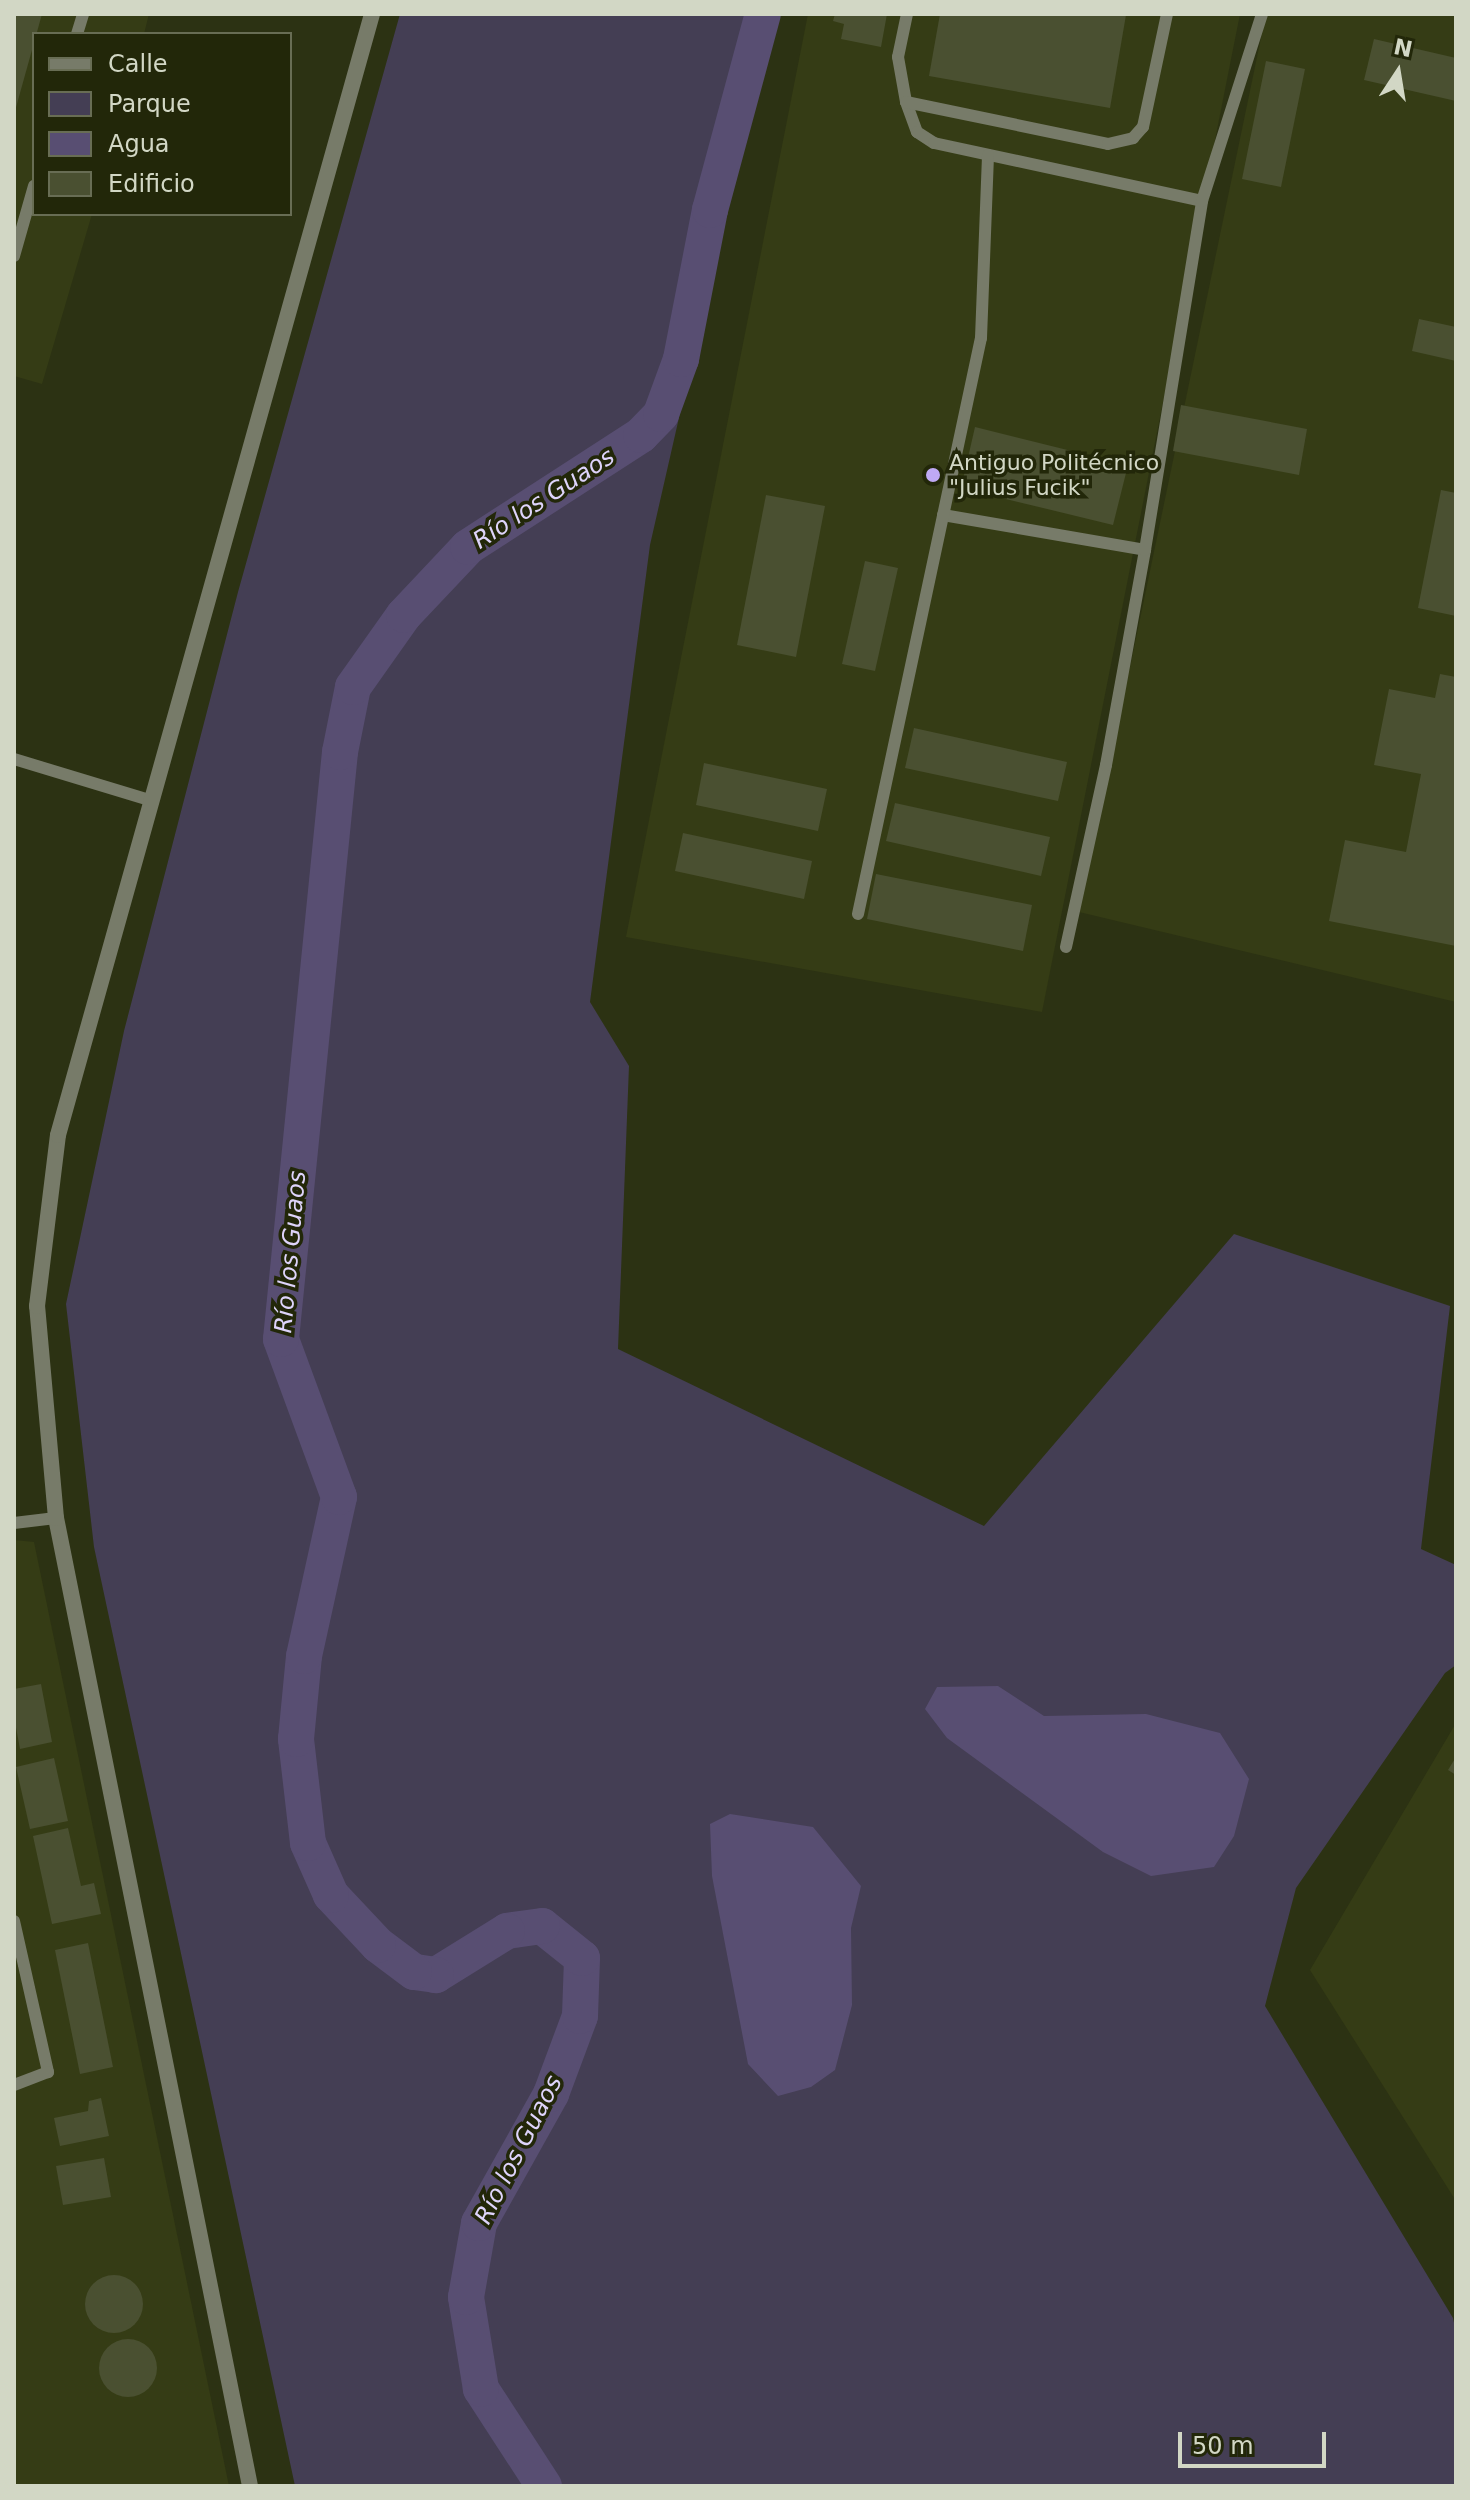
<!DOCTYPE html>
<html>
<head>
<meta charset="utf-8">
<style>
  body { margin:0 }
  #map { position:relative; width:1470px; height:2500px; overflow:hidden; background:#2c3213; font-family:"DejaVu Sans",sans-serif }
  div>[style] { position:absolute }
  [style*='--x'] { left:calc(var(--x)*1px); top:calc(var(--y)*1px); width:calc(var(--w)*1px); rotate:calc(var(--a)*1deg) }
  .built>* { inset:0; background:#353c15 }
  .green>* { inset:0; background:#443e54 }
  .water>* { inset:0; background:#584e72 }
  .river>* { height:36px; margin:-18px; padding:0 18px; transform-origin:18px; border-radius:18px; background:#584e72 }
  .building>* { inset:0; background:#4a5031 }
  .round { border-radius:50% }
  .service>* { height:12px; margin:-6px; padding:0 6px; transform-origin:6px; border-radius:6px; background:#777b69 }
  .tertiary>* { height:16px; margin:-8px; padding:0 8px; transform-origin:8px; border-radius:8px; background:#777b69 }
  .dots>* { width:22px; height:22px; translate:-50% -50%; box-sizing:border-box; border:4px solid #222709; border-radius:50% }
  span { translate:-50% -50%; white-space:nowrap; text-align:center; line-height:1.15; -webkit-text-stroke:7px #222709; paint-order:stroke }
  .poi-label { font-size:22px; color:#d2d7c5 }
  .left { translate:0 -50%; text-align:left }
  .water-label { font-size:24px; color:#ded4fb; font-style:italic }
  .frame { position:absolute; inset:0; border:16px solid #d2d7c5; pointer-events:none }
  .legend { position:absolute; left:32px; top:32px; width:260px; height:184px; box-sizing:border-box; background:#222709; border:2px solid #686d54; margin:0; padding:10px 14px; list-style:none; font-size:24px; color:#d2d7c5 }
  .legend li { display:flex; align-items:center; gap:16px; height:40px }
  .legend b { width:40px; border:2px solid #686d54 }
  .north { position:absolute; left:1358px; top:32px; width:80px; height:80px; -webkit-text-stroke:6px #222709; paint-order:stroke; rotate:12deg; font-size:22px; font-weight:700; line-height:32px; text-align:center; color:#d2d7c5 }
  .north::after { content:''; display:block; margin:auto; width:28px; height:36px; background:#d2d7c5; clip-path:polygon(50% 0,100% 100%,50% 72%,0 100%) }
  .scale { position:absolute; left:1178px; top:2432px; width:148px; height:36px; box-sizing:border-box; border:4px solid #d2d7c5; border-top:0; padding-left:10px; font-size:24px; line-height:28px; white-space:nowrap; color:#d2d7c5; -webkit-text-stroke:6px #222709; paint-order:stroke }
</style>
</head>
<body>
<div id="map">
  <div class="built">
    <i style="clip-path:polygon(14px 14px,149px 14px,144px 34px,34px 34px,34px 214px,92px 214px,42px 384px,14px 376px)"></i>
    <i style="clip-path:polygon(808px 14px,1240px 14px,1042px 1012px,626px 937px)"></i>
    <i style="clip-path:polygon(1266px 14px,1456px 14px,1456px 1002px,1079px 912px)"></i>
    <i style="clip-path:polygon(14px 1540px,34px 1542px,229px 2486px,14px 2486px)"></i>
    <i style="clip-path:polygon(1456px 1723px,1456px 2201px,1310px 1970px)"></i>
  </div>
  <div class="green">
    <i style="clip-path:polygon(400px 14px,771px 14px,650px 545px,590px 1002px,629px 1066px,618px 1349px,984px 1526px,1234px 1234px,1450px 1306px,1421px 1549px,1456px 1565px,1456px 1665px,1445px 1673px,1296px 1888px,1265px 2006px,1453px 2318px,1456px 2332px,1456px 2486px,295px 2486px,94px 1547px,66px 1304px,124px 1031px,238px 592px)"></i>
  </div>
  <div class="water">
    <i style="clip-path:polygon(998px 1686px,1044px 1716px,1146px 1714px,1220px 1733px,1249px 1779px,1234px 1836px,1214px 1867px,1151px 1876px,1103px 1852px,947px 1738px,925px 1709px,937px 1687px)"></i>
    <i style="clip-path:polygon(730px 1814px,813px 1827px,861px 1886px,851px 1928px,852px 2005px,835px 2070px,811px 2087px,778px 2096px,748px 2064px,712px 1876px,710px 1824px)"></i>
  </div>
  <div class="river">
    <i style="--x:544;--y:2486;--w:116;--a:-123"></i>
    <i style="--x:481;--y:2389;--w:93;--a:-99.3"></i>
    <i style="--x:466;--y:2297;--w:75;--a:-80"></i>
    <i style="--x:479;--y:2223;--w:148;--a:-60.8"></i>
    <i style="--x:551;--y:2094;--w:83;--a:-69.6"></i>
    <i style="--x:580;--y:2016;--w:58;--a:-88"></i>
    <i style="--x:582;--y:1958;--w:51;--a:-141.3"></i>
    <i style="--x:542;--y:1926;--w:35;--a:172"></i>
    <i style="--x:507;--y:1931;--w:84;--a:148.2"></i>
    <i style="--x:436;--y:1975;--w:22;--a:-172"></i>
    <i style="--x:414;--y:1972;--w:45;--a:-143.1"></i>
    <i style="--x:378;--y:1945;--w:69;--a:-133.2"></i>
    <i style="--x:331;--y:1895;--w:57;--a:-113.9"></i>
    <i style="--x:308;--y:1843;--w:105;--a:-96.6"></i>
    <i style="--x:296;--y:1739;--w:83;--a:-84.5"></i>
    <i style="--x:304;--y:1656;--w:163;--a:-77.6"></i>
    <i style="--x:339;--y:1497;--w:168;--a:-110.2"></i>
    <i style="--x:281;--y:1339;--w:590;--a:-84.26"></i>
    <i style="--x:340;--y:752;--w:66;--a:-78.7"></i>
    <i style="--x:353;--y:687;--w:88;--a:-54.7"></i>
    <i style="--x:404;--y:615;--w:93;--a:-46.7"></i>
    <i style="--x:468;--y:547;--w:206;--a:-32.9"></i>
    <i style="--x:641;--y:435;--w:29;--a:-46"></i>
    <i style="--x:661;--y:414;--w:59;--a:-70"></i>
    <i style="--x:681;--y:359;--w:152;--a:-79"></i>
    <i style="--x:710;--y:210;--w:203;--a:-74.9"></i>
  </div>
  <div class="building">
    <i style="clip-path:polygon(14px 14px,42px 14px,15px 111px,14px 111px)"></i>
    <i style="clip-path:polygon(835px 14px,887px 14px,881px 47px,841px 39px,844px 24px,833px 21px)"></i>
    <i style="clip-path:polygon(940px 14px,1126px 15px,1110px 108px,929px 76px)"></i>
    <i style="clip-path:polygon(1374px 39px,1456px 58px,1456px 101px,1364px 80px)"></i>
    <i style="clip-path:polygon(1266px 61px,1305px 69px,1281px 187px,1242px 179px)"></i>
    <i style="clip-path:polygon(1419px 319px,1456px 327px,1456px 361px,1412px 351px)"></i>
    <i style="clip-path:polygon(1181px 405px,1307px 429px,1299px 475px,1173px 451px)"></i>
    <i style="clip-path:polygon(975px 427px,1128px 465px,1113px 525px,961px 488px)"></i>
    <i style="clip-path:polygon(1441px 490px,1456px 493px,1456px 616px,1418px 608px)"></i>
    <i style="clip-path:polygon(766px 495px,825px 506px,796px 657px,737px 645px)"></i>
    <i style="clip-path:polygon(865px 561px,898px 568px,875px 671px,842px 664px)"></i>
    <i style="clip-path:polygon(1440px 674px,1456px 677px,1456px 946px,1329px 921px,1345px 840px,1406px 852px,1421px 774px,1374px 765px,1389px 689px,1435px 698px)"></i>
    <i style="clip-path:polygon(914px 728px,1067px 762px,1058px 801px,905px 768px)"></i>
    <i style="clip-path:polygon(704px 763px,827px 789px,818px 831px,696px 805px)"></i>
    <i style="clip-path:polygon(895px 803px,1050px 837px,1041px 876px,886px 841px)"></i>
    <i style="clip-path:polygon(683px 833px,812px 861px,804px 899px,675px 871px)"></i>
    <i style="clip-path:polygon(876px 874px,1032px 905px,1023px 951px,867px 919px)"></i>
    <i style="clip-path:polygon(41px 1684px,52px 1742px,20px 1749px,14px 1717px,14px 1689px)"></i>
    <i style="clip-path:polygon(1456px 1757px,1456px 1775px,1448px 1770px)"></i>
    <i style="clip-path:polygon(54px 1758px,68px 1821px,30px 1829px,16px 1767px)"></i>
    <i style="clip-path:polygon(68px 1828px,81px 1886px,94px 1883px,101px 1914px,52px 1924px,33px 1836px)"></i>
    <i style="clip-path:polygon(88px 1943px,113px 2067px,80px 2074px,55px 1950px)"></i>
    <i style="clip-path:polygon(101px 2098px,109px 2136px,60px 2146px,54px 2118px,88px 2111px,89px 2101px)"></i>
    <i style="clip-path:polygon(104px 2158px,111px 2197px,63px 2205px,56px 2166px)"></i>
    <i class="round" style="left:85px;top:2275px;width:58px;height:58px"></i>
    <i class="round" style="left:99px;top:2339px;width:58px;height:58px"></i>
  </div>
  <div class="service">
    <i style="--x:907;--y:14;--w:44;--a:101.8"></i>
    <i style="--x:898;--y:57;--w:46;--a:79.9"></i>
    <i style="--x:906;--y:102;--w:32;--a:70"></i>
    <i style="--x:917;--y:132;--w:20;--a:33"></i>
    <i style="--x:934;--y:143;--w:274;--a:12.2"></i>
    <i style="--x:77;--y:34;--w:21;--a:-73"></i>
    <i style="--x:906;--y:102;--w:206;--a:11.7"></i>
    <i style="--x:1108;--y:144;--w:26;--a:-13"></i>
    <i style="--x:1133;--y:138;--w:15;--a:-48"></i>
    <i style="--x:1143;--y:127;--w:116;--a:-78"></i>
    <i style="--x:14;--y:256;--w:73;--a:-74.1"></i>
    <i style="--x:943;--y:515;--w:205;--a:9.8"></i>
    <i style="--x:14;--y:759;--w:144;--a:16.9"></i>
    <i style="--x:858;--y:914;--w:589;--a:-77.95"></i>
    <i style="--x:981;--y:338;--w:183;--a:-87.8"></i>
    <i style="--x:1066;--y:947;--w:186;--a:-77.6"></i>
    <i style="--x:1106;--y:765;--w:219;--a:-79.7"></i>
    <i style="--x:1145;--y:550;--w:354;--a:-80.7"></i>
    <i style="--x:1202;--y:201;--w:196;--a:-72.2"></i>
    <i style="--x:14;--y:1523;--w:42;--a:-6.8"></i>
    <i style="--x:14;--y:1921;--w:155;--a:77.3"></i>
    <i style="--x:48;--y:2072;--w:36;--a:159"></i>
  </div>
  <div class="tertiary">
    <i style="--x:250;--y:2486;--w:987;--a:-101.33"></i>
    <i style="--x:56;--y:1518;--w:213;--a:-95.1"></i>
    <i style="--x:37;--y:1306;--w:172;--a:-83"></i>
    <i style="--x:58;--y:1135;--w:1164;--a:-74.35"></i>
  </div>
  <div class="dots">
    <i style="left:933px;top:475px;background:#bfa9f4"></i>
  </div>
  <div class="poi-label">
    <span class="left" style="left:949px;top:475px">Antiguo Politécnico<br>"Julius Fucik"</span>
  </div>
  <div class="water-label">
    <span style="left:544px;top:499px;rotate:-33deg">Río los Guaos</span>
    <span style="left:291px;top:1252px;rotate:-85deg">Río los Guaos</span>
    <span style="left:519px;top:2150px;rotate:-63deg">Río los Guaos</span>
  </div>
  <div class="frame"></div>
  <ul class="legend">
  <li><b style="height:10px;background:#777b69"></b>Calle</li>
  <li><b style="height:22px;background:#443e54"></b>Parque</li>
  <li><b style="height:22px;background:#584e72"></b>Agua</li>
  <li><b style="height:22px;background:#4a5031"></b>Edificio</li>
  </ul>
  <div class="north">N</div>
  <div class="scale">50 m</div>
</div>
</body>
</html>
